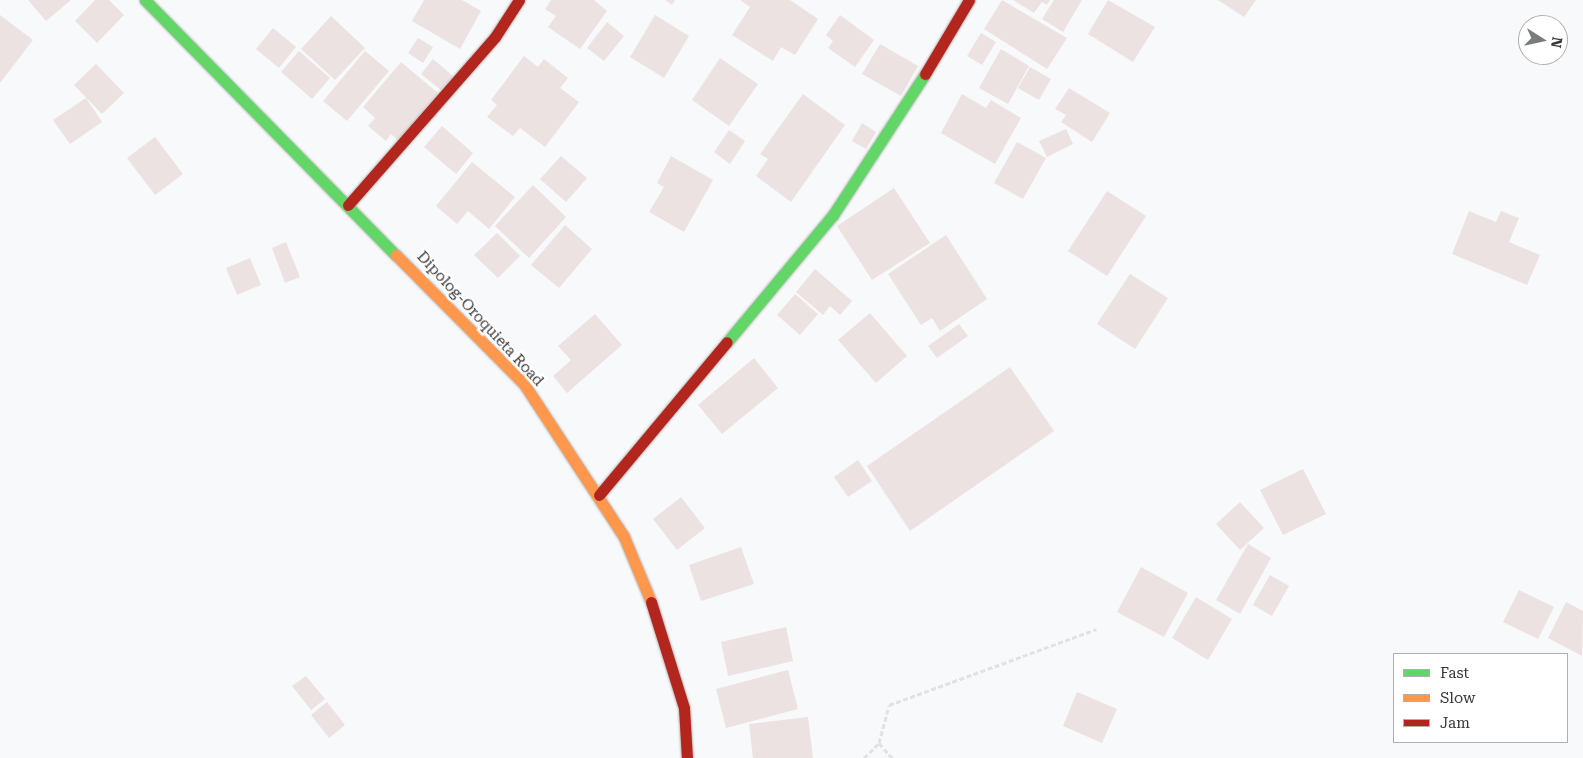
<!DOCTYPE html>
<html>
<head>
<meta charset="utf-8">
<style>
  body { margin:0 }
  #map { position:relative; width:1583px; height:758px; overflow:hidden; background:#f8f9fb; font-family:"Roboto Serif",serif }
  div>[style] { position:absolute }
  [style*='--x'] { left:calc(var(--x)*1px); top:calc(var(--y)*1px); width:calc(var(--w)*1px); rotate:calc(var(--a)*1deg) }
  .building>* { inset:0; background:#ece2e1 }
  .path>* { height:3px; margin-top:-1.5px; transform-origin:0; background:repeating-linear-gradient(90deg,#e2e2e2 0 5px,transparent 0 7.5px) }
  .roads { filter:drop-shadow(0 0 1px #b4b5b6) drop-shadow(0 0 1px #b4b5b6) }
  .fast>* { height:11px; margin:-5.5px; padding:0 5.5px; transform-origin:5.5px; border-radius:5.5px; background:#63d668 }
  .slow>* { height:11px; margin:-5.5px; padding:0 5.5px; transform-origin:5.5px; border-radius:5.5px; background:#ff974d }
  .jam>* { height:11px; margin:-5.5px; padding:0 5.5px; transform-origin:5.5px; border-radius:5.5px; background:#b3261e }
  span { translate:-50% -50%; white-space:nowrap; text-align:center; line-height:1.15; -webkit-text-stroke:5px #fff; paint-order:stroke }
  .street-label { font-size:15px; color:#363738 }
  .legend { position:absolute; left:1393px; top:653px; width:175px; height:90px; box-sizing:border-box; background:#fff; border:1px solid #afafaf; margin:0; padding:6px 9px; list-style:none; font-size:15px; color:#363738 }
  .legend li { display:flex; align-items:center; gap:10px; height:25px }
  .legend b { width:25px; border:1px solid #afafaf }
  .north { position:absolute; left:1518px; top:15px; width:50px; height:50px; box-sizing:border-box; background:#fff; border:1px solid #afafaf; border-radius:50%; rotate:100deg; font-size:14px; font-weight:700; line-height:20px; text-align:center; color:#363738 }
  .north::after { content:''; display:block; margin:auto; width:18px; height:22px; background:#7a7b7c; clip-path:polygon(50% 0,100% 100%,50% 72%,0 100%) }
</style>
</head>
<body>
<div id="map">
  <div class="building">
    <i style="clip-path:polygon(28px 0,71px 0,46px 21px)"></i>
    <i style="clip-path:polygon(95px 0,109px 0,124px 15px,97px 43px,75px 21px)"></i>
    <i style="clip-path:polygon(424px 0,462px 0,481px 11px,460px 49px,412px 21px)"></i>
    <i style="clip-path:polygon(551px 0,594px 0,607px 11px,580px 49px,548px 27px,556px 16px,545px 9px)"></i>
    <i style="clip-path:polygon(665px 0,675px 0,672px 5px)"></i>
    <i style="clip-path:polygon(740px 0,790px 0,818px 19px,795px 55px,781px 47px,773px 61px,732px 35px,750px 7px)"></i>
    <i style="clip-path:polygon(1002px 0,1067px 38px,1047px 69px,984px 29px)"></i>
    <i style="clip-path:polygon(1013px 0,1050px 0,1047px 5px,1042px 2px,1034px 13px)"></i>
    <i style="clip-path:polygon(1054px 0,1082px 0,1063px 32px,1042px 19px)"></i>
    <i style="clip-path:polygon(1108px 0,1155px 27px,1133px 62px,1088px 34px)"></i>
    <i style="clip-path:polygon(1218px 0,1256px 0,1244px 17px)"></i>
    <i style="clip-path:polygon(0 15px,33px 40px,0 83px)"></i>
    <i style="clip-path:polygon(655px 15px,689px 36px,664px 78px,630px 57px)"></i>
    <i style="clip-path:polygon(840px 15px,874px 40px,855px 67px,828px 48px,833px 41px,826px 35px)"></i>
    <i style="clip-path:polygon(331px 16px,365px 48px,335px 80px,301px 49px)"></i>
    <i style="clip-path:polygon(607px 22px,624px 36px,604px 61px,587px 48px)"></i>
    <i style="clip-path:polygon(273px 28px,296px 47px,279px 68px,256px 49px)"></i>
    <i style="clip-path:polygon(981px 33px,996px 42px,982px 65px,967px 56px)"></i>
    <i style="clip-path:polygon(418px 38px,433px 47px,423px 63px,408px 53px)"></i>
    <i style="clip-path:polygon(880px 44px,918px 66px,901px 96px,862px 74px)"></i>
    <i style="clip-path:polygon(1001px 49px,1029px 66px,1008px 104px,979px 88px)"></i>
    <i style="clip-path:polygon(299px 51px,330px 78px,312px 99px,281px 72px)"></i>
    <i style="clip-path:polygon(365px 51px,389px 71px,347px 121px,323px 101px)"></i>
    <i style="clip-path:polygon(524px 56px,538px 67px,544px 59px,568px 78px,560px 88px,579px 102px,545px 147px,520px 128px,513px 136px,487px 117px,497px 105px,491px 100px)"></i>
    <i style="clip-path:polygon(720px 58px,758px 84px,729px 126px,692px 100px)"></i>
    <i style="clip-path:polygon(433px 59px,453px 76px,441px 90px,421px 74px)"></i>
    <i style="clip-path:polygon(401px 62px,438px 93px,398px 140px,391px 134px,386px 141px,368px 126px,375px 118px,363px 107px)"></i>
    <i style="clip-path:polygon(96px 64px,124px 93px,102px 114px,74px 85px)"></i>
    <i style="clip-path:polygon(1030px 67px,1051px 79px,1039px 100px,1018px 88px)"></i>
    <i style="clip-path:polygon(1069px 88px,1110px 113px,1092px 142px,1061px 122px,1066px 115px,1055px 109px)"></i>
    <i style="clip-path:polygon(803px 94px,845px 125px,791px 202px,756px 176px,768px 159px,760px 154px)"></i>
    <i style="clip-path:polygon(962px 94px,986px 108px,991px 100px,1021px 118px,995px 164px,941px 133px)"></i>
    <i style="clip-path:polygon(86px 98px,102px 122px,70px 144px,53px 120px)"></i>
    <i style="clip-path:polygon(862px 123px,876px 132px,866px 149px,852px 141px)"></i>
    <i style="clip-path:polygon(442px 126px,473px 153px,456px 174px,424px 147px)"></i>
    <i style="clip-path:polygon(1066px 129px,1073px 144px,1047px 157px,1039px 141px)"></i>
    <i style="clip-path:polygon(729px 130px,745px 141px,730px 164px,714px 152px)"></i>
    <i style="clip-path:polygon(155px 137px,183px 174px,155px 195px,127px 158px)"></i>
    <i style="clip-path:polygon(1017px 142px,1046px 158px,1023px 199px,994px 183px)"></i>
    <i style="clip-path:polygon(561px 156px,587px 178px,566px 202px,540px 179px)"></i>
    <i style="clip-path:polygon(671px 156px,713px 180px,684px 232px,649px 212px,664px 187px,657px 183px)"></i>
    <i style="clip-path:polygon(472px 162px,515px 197px,489px 229px,468px 211px,457px 224px,436px 206px)"></i>
    <i style="clip-path:polygon(533px 185px,566px 217px,529px 258px,495px 226px)"></i>
    <i style="clip-path:polygon(894px 188px,930px 243px,872px 280px,837px 226px)"></i>
    <i style="clip-path:polygon(1107px 191px,1146px 216px,1107px 276px,1068px 251px)"></i>
    <i style="clip-path:polygon(1469px 211px,1496px 222px,1501px 211px,1519px 218px,1509px 242px,1540px 255px,1527px 285px,1452px 254px)"></i>
    <i style="clip-path:polygon(565px 225px,592px 249px,559px 288px,531px 265px)"></i>
    <i style="clip-path:polygon(497px 233px,520px 256px,498px 278px,474px 255px)"></i>
    <i style="clip-path:polygon(946px 235px,987px 299px,940px 331px,932px 318px,921px 325px,888px 274px)"></i>
    <i style="clip-path:polygon(286px 242px,300px 277px,285px 283px,272px 248px)"></i>
    <i style="clip-path:polygon(250px 258px,261px 285px,237px 295px,226px 268px)"></i>
    <i style="clip-path:polygon(815px 269px,852px 301px,840px 315px,830px 306px,823px 315px,796px 292px)"></i>
    <i style="clip-path:polygon(1130px 274px,1168px 298px,1135px 349px,1097px 324px)"></i>
    <i style="clip-path:polygon(795px 294px,818px 314px,800px 335px,777px 315px)"></i>
    <i style="clip-path:polygon(870px 313px,907px 356px,876px 383px,838px 340px)"></i>
    <i style="clip-path:polygon(595px 314px,622px 345px,567px 393px,553px 376px,571px 360px,558px 346px)"></i>
    <i style="clip-path:polygon(959px 324px,968px 336px,937px 358px,928px 346px)"></i>
    <i style="clip-path:polygon(754px 358px,778px 388px,722px 434px,698px 405px)"></i>
    <i style="clip-path:polygon(1010px 367px,1054px 431px,910px 531px,867px 466px)"></i>
    <i style="clip-path:polygon(858px 460px,872px 481px,848px 497px,834px 477px)"></i>
    <i style="clip-path:polygon(1303px 469px,1326px 514px,1283px 535px,1260px 490px)"></i>
    <i style="clip-path:polygon(681px 497px,705px 528px,677px 550px,653px 519px)"></i>
    <i style="clip-path:polygon(1240px 502px,1264px 528px,1240px 550px,1216px 524px)"></i>
    <i style="clip-path:polygon(1248px 544px,1271px 558px,1240px 614px,1216px 600px)"></i>
    <i style="clip-path:polygon(741px 547px,754px 584px,701px 601px,689px 565px)"></i>
    <i style="clip-path:polygon(1141px 567px,1188px 593px,1164px 637px,1117px 612px)"></i>
    <i style="clip-path:polygon(1270px 575px,1289px 586px,1272px 616px,1253px 605px)"></i>
    <i style="clip-path:polygon(1519px 590px,1554px 607px,1538px 639px,1503px 622px)"></i>
    <i style="clip-path:polygon(1196px 597px,1232px 619px,1208px 660px,1172px 638px)"></i>
    <i style="clip-path:polygon(1566px 602px,1583px 611px,1582px 656px,1548px 638px)"></i>
    <i style="clip-path:polygon(786px 627px,793px 661px,728px 676px,721px 642px)"></i>
    <i style="clip-path:polygon(788px 670px,798px 709px,726px 728px,716px 689px)"></i>
    <i style="clip-path:polygon(306px 676px,325px 699px,311px 710px,292px 686px)"></i>
    <i style="clip-path:polygon(1077px 692px,1117px 709px,1102px 743px,1063px 726px)"></i>
    <i style="clip-path:polygon(327px 702px,345px 725px,329px 738px,311px 715px)"></i>
    <i style="clip-path:polygon(808px 717px,813px 758px,753px 758px,749px 724px)"></i>
  </div>
  <div class="path">
    <i style="--x:879;--y:743;--w:39;--a:-75"></i>
    <i style="--x:889;--y:705;--w:221;--a:-20.1"></i>
    <i style="--x:864;--y:758;--w:21;--a:-45"></i>
    <i style="--x:879;--y:743;--w:20;--a:49"></i>
  </div>
  <div class="roads">
    <div class="fast">
      <i style="--x:145;--y:0;--w:358;--a:45.5"></i>
      <i style="--x:727;--y:342;--w:165;--a:-50.2"></i>
      <i style="--x:833;--y:215;--w:168;--a:-56.9"></i>
    </div>
    <div class="slow">
      <i style="--x:396;--y:255;--w:182;--a:45.2"></i>
      <i style="--x:524;--y:384;--w:183;--a:56.8"></i>
      <i style="--x:624;--y:537;--w:70;--a:67.4"></i>
    </div>
    <div class="jam">
      <i style="--x:925;--y:74;--w:86;--a:-59.3"></i>
      <i style="--x:348;--y:205;--w:223;--a:-48.8"></i>
      <i style="--x:495;--y:37;--w:44;--a:-57"></i>
      <i style="--x:599;--y:495;--w:199;--a:-50.1"></i>
      <i style="--x:651;--y:602;--w:111;--a:72.7"></i>
      <i style="--x:684;--y:708;--w:50;--a:86.6"></i>
    </div>
  </div>
  <div class="street-label">
    <span style="left:480px;top:319px;rotate:47deg">Dipolog-Oroquieta Road</span>
  </div>
  <ul class="legend">
  <li><b style="height:6px;background:#63d668"></b>Fast</li>
  <li><b style="height:6px;background:#ff974d"></b>Slow</li>
  <li><b style="height:6px;background:#b3261e"></b>Jam</li>
  </ul>
  <div class="north">N</div>
</div>
</body>
</html>
